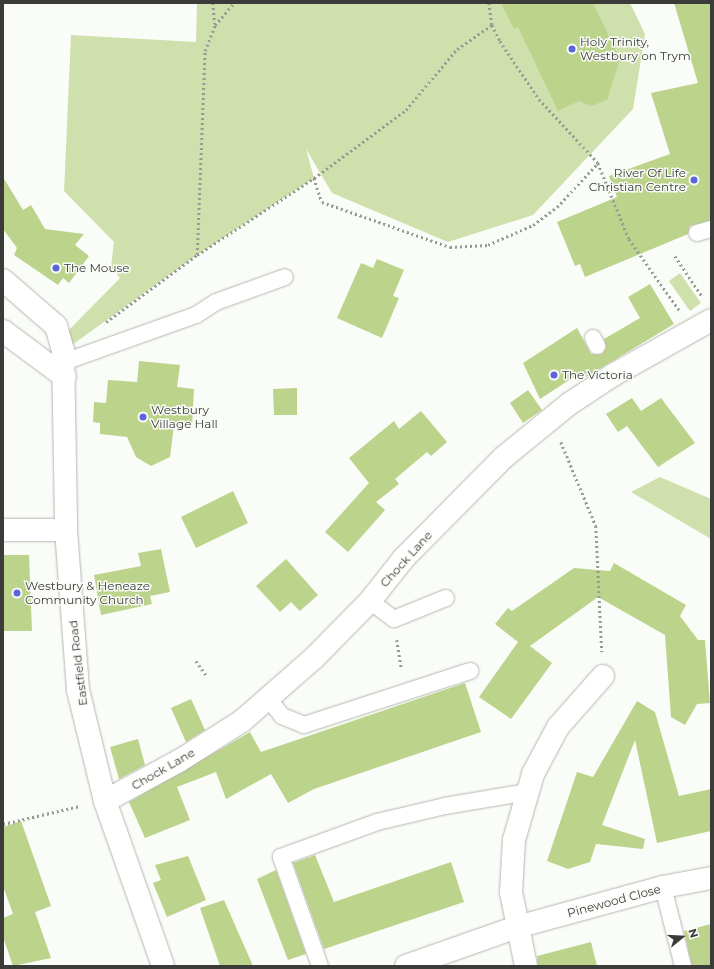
<!DOCTYPE html>
<html>
<head>
<meta charset="utf-8">
<style>
  body { margin:0 }
  #map { position:relative; width:714px; height:969px; overflow:hidden; background:#fafcf7; font-family:Montserrat,sans-serif }
  div>[style] { position:absolute }
  [style*='--x'] { left:calc(var(--x)*1px); top:calc(var(--y)*1px); width:calc(var(--w)*1px); rotate:calc(var(--a)*1deg) }
  .green>* { inset:0; background:#cfe0ad }
  .building>* { inset:0; background:#bcd38b }
  .path>* { height:2.5px; margin-top:-1.25px; transform-origin:0; background:repeating-linear-gradient(90deg,#979995 0 2px,transparent 0 5px) }
  .roads { filter:drop-shadow(0 0 1px #b5b7b2) drop-shadow(0 0 1px #b5b7b2) }
  .service>* { height:16px; margin:-8px; padding:0 8px; transform-origin:8px; border-radius:8px; background:#fff }
  .minor>* { height:22px; margin:-11px; padding:0 11px; transform-origin:11px; border-radius:11px; background:#fff }
  .dots>* { width:11px; height:11px; translate:-50% -50%; box-sizing:border-box; border:2px solid #fafcf7; border-radius:50% }
  span { translate:-50% -50%; white-space:nowrap; text-align:center; line-height:1.15; -webkit-text-stroke:3px #fafcf7; paint-order:stroke }
  .poi-label { font-size:12px; color:#3b3c3a }
  .left { translate:0 -50%; text-align:left }
  .right { translate:-100% -50%; text-align:right }
  .street-label { font-size:12px; color:#3b3c3a }
  .frame { position:absolute; inset:0; border:4px solid #3b3c3a; pointer-events:none }
  .north { position:absolute; left:662px; top:917px; width:40px; height:40px; -webkit-text-stroke:3px #fafcf7; paint-order:stroke; rotate:72deg; font-size:11px; font-weight:700; line-height:16px; text-align:center; color:#3b3c3a }
  .north::after { content:''; display:block; margin:auto; width:14px; height:18px; background:#3b3c3a; clip-path:polygon(50% 0,100% 100%,50% 72%,0 100%) }
</style>
</head>
<body>
<div id="map">
  <div class="green">
    <i style="clip-path:polygon(197px 3px,630px 3px,645px 34px,633px 109px,533px 215px,448px 242px,332px 193px,306px 149px,314px 178px,197px 255px,72px 345px,67px 332px,120px 278px,111px 267px,114px 242px,64px 191px,71px 35px,196px 42px)"></i>
    <i style="clip-path:polygon(680px 273px,701px 303px,690px 311px,669px 281px)"></i>
    <i style="clip-path:polygon(660px 477px,711px 499px,711px 539px,631px 492px)"></i>
  </div>
  <div class="building">
    <i style="clip-path:polygon(501px 3px,593px 3px,620px 59px,607px 100px,591px 106px,579px 101px,558px 111px,518px 27px,514px 29px)"></i>
    <i style="clip-path:polygon(674px 3px,711px 3px,711px 220px,690px 226px,688px 234px,585px 277px,580px 264px,575px 266px,557px 222px,617px 197px,609px 176px,670px 154px,651px 93px,698px 83px)"></i>
    <i style="clip-path:polygon(3px 177px,23px 210px,31px 205px,45px 229px,84px 234px,75px 245px,89px 256px,69px 283px,63px 278px,58px 285px,14px 255px,17px 248px,3px 229px)"></i>
    <i style="clip-path:polygon(377px 259px,404px 270px,393px 296px,399px 298px,382px 338px,337px 318px,361px 263px,373px 268px)"></i>
    <i style="clip-path:polygon(650px 284px,674px 324px,586px 377px,583px 371px,540px 399px,523px 363px,577px 328px,591px 354px,602px 354px,606px 347px,604px 339px,640px 318px,628px 297px)"></i>
    <i style="clip-path:polygon(139px 361px,180px 365px,177px 387px,194px 389px,192px 427px,174px 425px,170px 457px,151px 466px,136px 457px,127px 437px,100px 434px,100px 423px,93px 422px,94px 402px,106px 403px,108px 380px,137px 382px)"></i>
    <i style="clip-path:polygon(297px 388px,297px 415px,274px 415px,273px 389px)"></i>
    <i style="clip-path:polygon(528px 390px,542px 410px,523px 423px,510px 403px)"></i>
    <i style="clip-path:polygon(632px 398px,641px 411px,661px 398px,695px 443px,658px 467px,627px 426px,618px 432px,606px 414px)"></i>
    <i style="clip-path:polygon(421px 411px,447px 442px,431px 456px,427px 452px,395px 479px,399px 484px,376px 502px,385px 510px,348px 552px,325px 532px,369px 483px,349px 458px,394px 421px,399px 429px)"></i>
    <i style="clip-path:polygon(233px 491px,248px 523px,196px 548px,181px 517px)"></i>
    <i style="clip-path:polygon(161px 549px,170px 592px,150px 596px,152px 604px,101px 615px,94px 575px,141px 566px,138px 553px)"></i>
    <i style="clip-path:polygon(3px 555px,29px 555px,32px 631px,3px 631px)"></i>
    <i style="clip-path:polygon(286px 559px,318px 595px,300px 611px,291px 602px,280px 612px,256px 586px)"></i>
    <i style="clip-path:polygon(614px 563px,686px 605px,680px 616px,698px 640px,705px 640px,710px 703px,697px 704px,685px 725px,671px 717px,665px 635px,598px 597px,530px 646px,552px 663px,511px 719px,479px 697px,518px 642px,495px 624px,508px 608px,512px 611px,574px 568px,610px 571px)"></i>
    <i style="clip-path:polygon(465px 683px,481px 732px,314px 789px,288px 803px,271px 774px,226px 799px,216px 772px,177px 787px,190px 820px,145px 838px,129px 802px,250px 732px,261px 752px)"></i>
    <i style="clip-path:polygon(191px 699px,205px 730px,186px 742px,171px 708px)"></i>
    <i style="clip-path:polygon(637px 701px,655px 712px,679px 796px,711px 789px,711px 831px,657px 843px,635px 740px,602px 825px,645px 839px,643px 849px,596px 844px,590px 862px,568px 869px,547px 861px,577px 772px,593px 777px)"></i>
    <i style="clip-path:polygon(138px 739px,145px 765px,119px 779px,110px 747px)"></i>
    <i style="clip-path:polygon(21px 821px,51px 906px,35px 912px,51px 958px,13px 966px,3px 937px,3px 918px,13px 914px,3px 886px,3px 827px)"></i>
    <i style="clip-path:polygon(315px 855px,334px 902px,451px 862px,464px 902px,324px 949px,293px 863px)"></i>
    <i style="clip-path:polygon(188px 856px,206px 900px,167px 917px,153px 883px,161px 880px,155px 865px)"></i>
    <i style="clip-path:polygon(276px 870px,306px 954px,288px 960px,257px 879px)"></i>
    <i style="clip-path:polygon(224px 900px,253px 966px,220px 966px,200px 908px)"></i>
    <i style="clip-path:polygon(711px 924px,711px 966px,692px 966px,684px 931px)"></i>
    <i style="clip-path:polygon(591px 942px,597px 966px,538px 966px,537px 956px)"></i>
  </div>
  <div class="path">
    <i style="--x:213;--y:3;--w:21;--a:85"></i>
    <i style="--x:489;--y:3;--w:22;--a:82"></i>
    <i style="--x:492;--y:25;--w:18;--a:63"></i>
    <i style="--x:500;--y:41;--w:70;--a:56.1"></i>
    <i style="--x:539;--y:99;--w:87;--a:47.3"></i>
    <i style="--x:598;--y:163;--w:82;--a:67.8"></i>
    <i style="--x:629;--y:239;--w:87;--a:54.8"></i>
    <i style="--x:314;--y:178;--w:25;--a:72"></i>
    <i style="--x:322;--y:202;--w:136;--a:19.4"></i>
    <i style="--x:450;--y:247;--w:38;--a:-3"></i>
    <i style="--x:488;--y:245;--w:49;--a:-24"></i>
    <i style="--x:533;--y:225;--w:30;--a:-37"></i>
    <i style="--x:557;--y:207;--w:60;--a:-47"></i>
    <i style="--x:197;--y:255;--w:204;--a:-87.8"></i>
    <i style="--x:205;--y:51;--w:28;--a:-69"></i>
    <i style="--x:215;--y:25;--w:29;--a:-49"></i>
    <i style="--x:675;--y:256;--w:48;--a:56"></i>
    <i style="--x:106;--y:322;--w:113;--a:-36.4"></i>
    <i style="--x:197;--y:255;--w:140;--a:-33.3"></i>
    <i style="--x:314;--y:178;--w:114;--a:-36.5"></i>
    <i style="--x:406;--y:110;--w:80;--a:-50.1"></i>
    <i style="--x:457;--y:49;--w:42;--a:-34.4"></i>
    <i style="--x:561;--y:442;--w:91;--a:67.4"></i>
    <i style="--x:596;--y:526;--w:126;--a:87.3"></i>
    <i style="--x:397;--y:640;--w:30;--a:81"></i>
    <i style="--x:196;--y:661;--w:17;--a:54"></i>
    <i style="--x:3;--y:824;--w:79;--a:-13.2"></i>
  </div>
  <div class="roads">
    <div class="service">
      <i style="--x:697;--y:233;--w:15;--a:-16"></i>
      <i style="--x:593;--y:338;--w:9;--a:63"></i>
      <i style="--x:64;--y:362;--w:140;--a:-19.6"></i>
      <i style="--x:196;--y:315;--w:24;--a:-33"></i>
      <i style="--x:216;--y:302;--w:73;--a:-19.9"></i>
      <i style="--x:370;--y:601;--w:30;--a:37"></i>
      <i style="--x:394;--y:619;--w:56;--a:-22"></i>
      <i style="--x:268;--y:698;--w:23;--a:52"></i>
      <i style="--x:282;--y:716;--w:24;--a:22"></i>
      <i style="--x:304;--y:725;--w:175;--a:-18"></i>
      <i style="--x:663;--y:887;--w:81;--a:75.8"></i>
      <i style="--x:320;--y:966;--w:116;--a:-109.7"></i>
      <i style="--x:281;--y:857;--w:102;--a:-20"></i>
      <i style="--x:377;--y:822;--w:70;--a:-13.2"></i>
      <i style="--x:445;--y:806;--w:84;--a:-9.6"></i>
    </div>
    <div class="minor">
      <i style="--x:3;--y:280;--w:70;--a:41"></i>
      <i style="--x:56;--y:326;--w:25;--a:74"></i>
      <i style="--x:63;--y:350;--w:180;--a:89"></i>
      <i style="--x:66;--y:530;--w:160;--a:85.7"></i>
      <i style="--x:78;--y:690;--w:114;--a:76.3"></i>
      <i style="--x:105;--y:801;--w:175;--a:70.6"></i>
      <i style="--x:3;--y:331;--w:77;--a:36.6"></i>
      <i style="--x:3;--y:530;--w:63;--a:0"></i>
      <i style="--x:105;--y:801;--w:84;--a:-28.4"></i>
      <i style="--x:179;--y:761;--w:75;--a:-32.4"></i>
      <i style="--x:242;--y:721;--w:96;--a:-41.2"></i>
      <i style="--x:314;--y:658;--w:80;--a:-45.5"></i>
      <i style="--x:370;--y:601;--w:55;--a:-51.7"></i>
      <i style="--x:404;--y:558;--w:142;--a:-45.3"></i>
      <i style="--x:504;--y:457;--w:84;--a:-39.2"></i>
      <i style="--x:569;--y:404;--w:53;--a:-33.4"></i>
      <i style="--x:613;--y:375;--w:112;--a:-29.3"></i>
      <i style="--x:406;--y:966;--w:118;--a:-19.4"></i>
      <i style="--x:517;--y:927;--w:151;--a:-15.3"></i>
      <i style="--x:663;--y:887;--w:49;--a:-10.6"></i>
      <i style="--x:526;--y:966;--w:76;--a:-101.5"></i>
      <i style="--x:511;--y:892;--w:52;--a:-86.7"></i>
      <i style="--x:514;--y:840;--w:69;--a:-73.9"></i>
      <i style="--x:533;--y:774;--w:53;--a:-62"></i>
      <i style="--x:558;--y:727;--w:68;--a:-48.6"></i>
    </div>
  </div>
  <div class="dots">
    <i style="left:572px;top:49px;background:#5a65dc"></i>
    <i style="left:694px;top:180px;background:#5a65dc"></i>
    <i style="left:56px;top:268px;background:#5a65dc"></i>
    <i style="left:554px;top:375px;background:#5a65dc"></i>
    <i style="left:143px;top:417px;background:#5a65dc"></i>
    <i style="left:17px;top:593px;background:#5a65dc"></i>
  </div>
  <div class="poi-label">
    <span class="left" style="left:580px;top:49px">Holy Trinity,<br>Westbury on Trym</span>
    <span class="right" style="left:686px;top:180px">River Of Life<br>Christian Centre</span>
    <span class="left" style="left:64px;top:268px">The Mouse</span>
    <span class="left" style="left:562px;top:375px">The Victoria</span>
    <span class="left" style="left:151px;top:417px">Westbury<br>Village Hall</span>
    <span class="left" style="left:25px;top:593px">Westbury &amp; Heneaze<br>Community Church</span>
  </div>
  <div class="street-label">
    <span style="left:406px;top:559px;rotate:-48deg">Chock Lane</span>
    <span style="left:78px;top:663px;rotate:-97deg">Eastfield Road</span>
    <span style="left:163px;top:769px;rotate:-30deg">Chock Lane</span>
    <span style="left:614px;top:901px;rotate:-15deg">Pinewood Close</span>
  </div>
  <div class="frame"></div>
  <div class="north">N</div>
</div>
</body>
</html>
